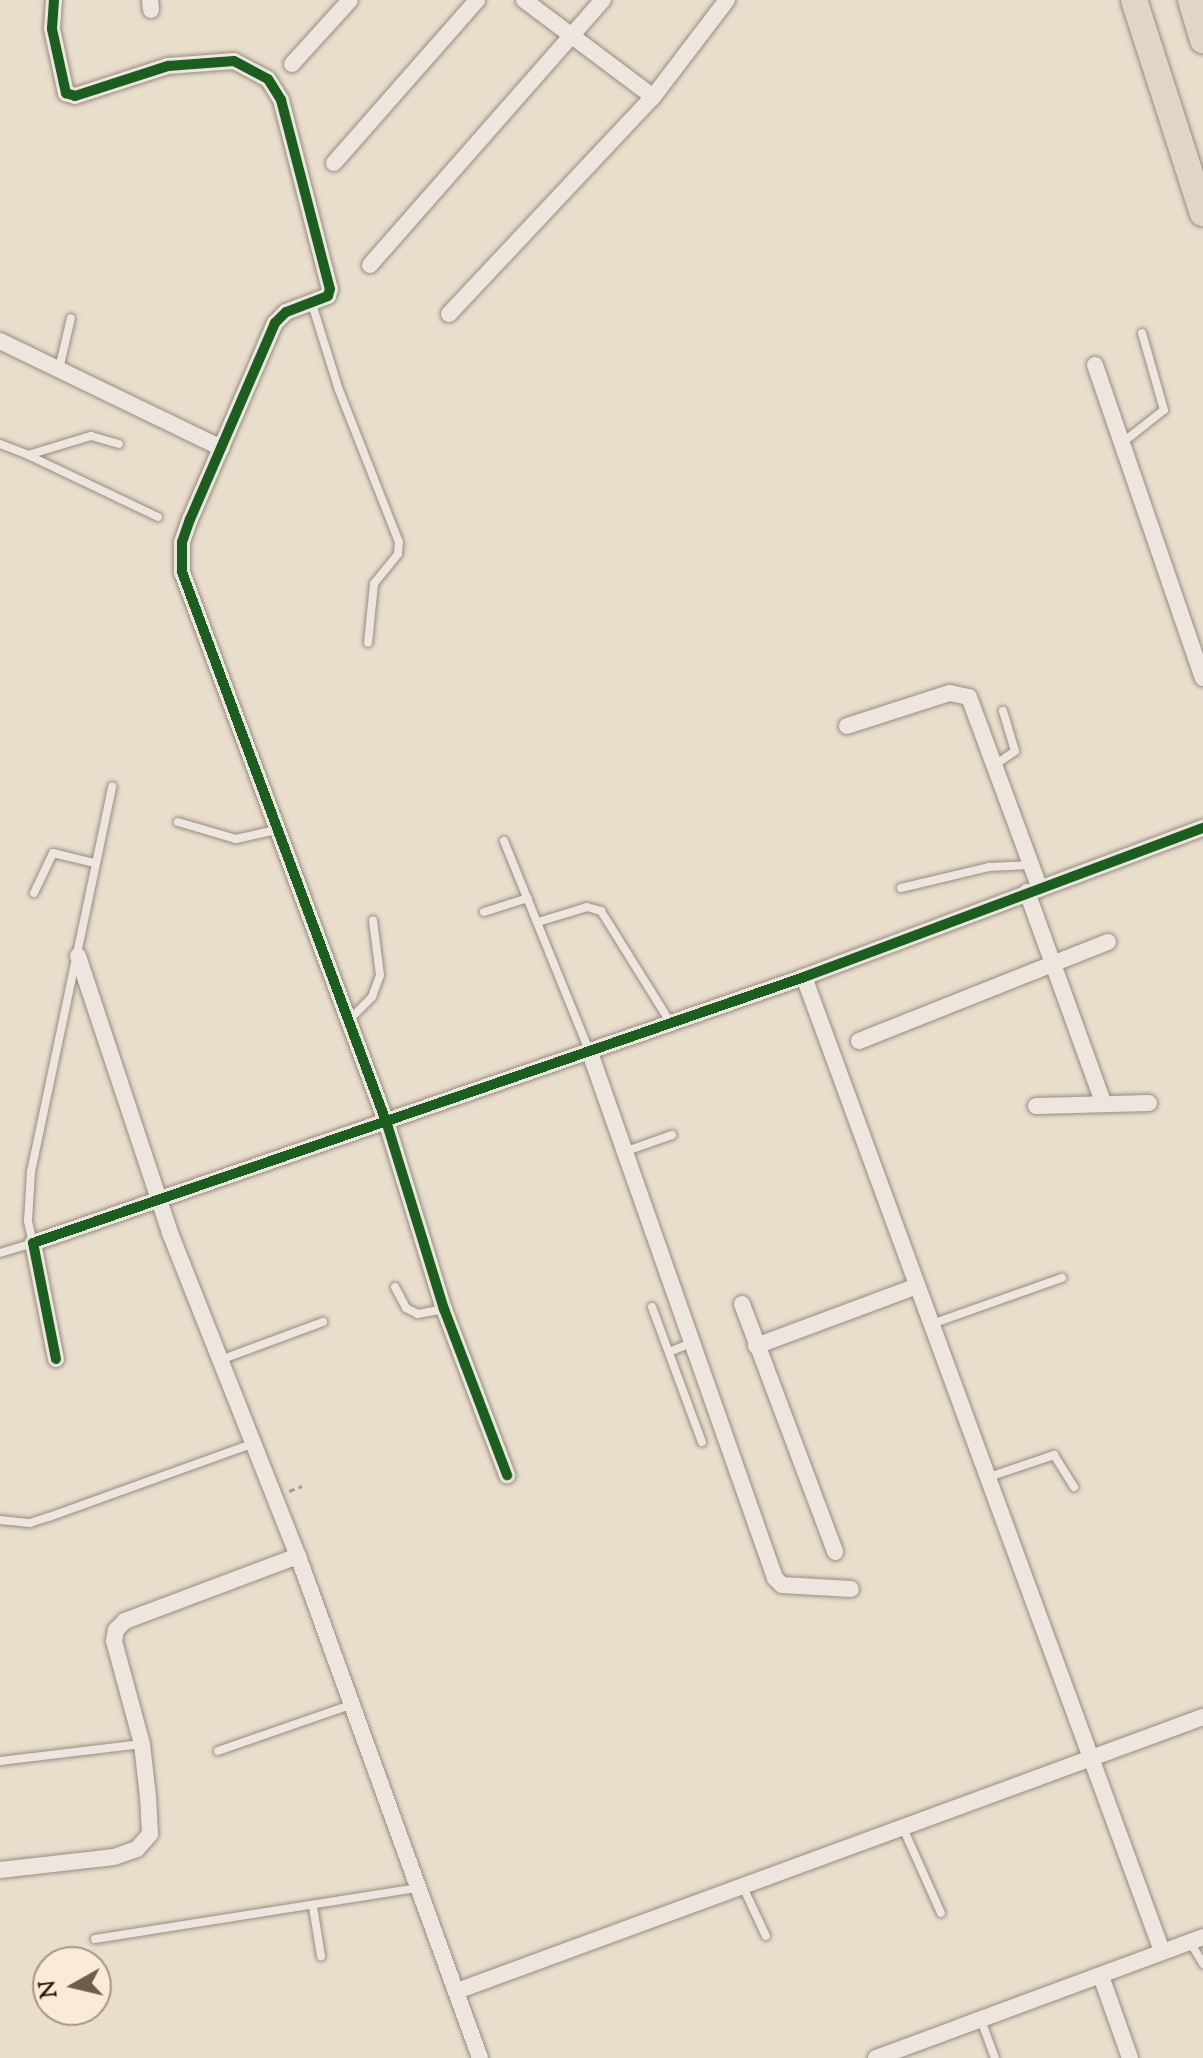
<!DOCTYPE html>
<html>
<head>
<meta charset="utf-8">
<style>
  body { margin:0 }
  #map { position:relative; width:1203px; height:2058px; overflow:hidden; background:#e9ddcb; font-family:"Sorts Mill Goudy",serif }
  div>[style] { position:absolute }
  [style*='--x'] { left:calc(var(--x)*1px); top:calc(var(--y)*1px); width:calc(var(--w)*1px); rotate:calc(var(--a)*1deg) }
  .path>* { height:3px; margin-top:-1.5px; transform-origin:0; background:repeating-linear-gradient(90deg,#a8a198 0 6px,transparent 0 10px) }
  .roads { filter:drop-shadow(0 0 2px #968c81) drop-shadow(0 0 2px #968c81) }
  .service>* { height:8px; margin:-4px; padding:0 4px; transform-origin:4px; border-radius:4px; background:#ece6de }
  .minor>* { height:16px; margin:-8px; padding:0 8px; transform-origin:8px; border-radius:8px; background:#ece6de }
  .primary>* { height:26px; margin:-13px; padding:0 13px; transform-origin:13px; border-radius:13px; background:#e0d6c8 }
  .cycleway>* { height:10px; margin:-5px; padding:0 5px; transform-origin:5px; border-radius:5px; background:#1b5e20 }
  span { translate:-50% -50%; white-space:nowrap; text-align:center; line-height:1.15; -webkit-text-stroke:6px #f9ebd5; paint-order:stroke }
  .north { position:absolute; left:32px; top:1946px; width:80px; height:80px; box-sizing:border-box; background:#f9ebd5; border:2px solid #a89683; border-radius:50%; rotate:262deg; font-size:22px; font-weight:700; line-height:32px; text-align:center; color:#2f1608 }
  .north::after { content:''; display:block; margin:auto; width:28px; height:36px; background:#705c4c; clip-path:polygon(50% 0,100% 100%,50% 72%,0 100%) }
</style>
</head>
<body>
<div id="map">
  <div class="path">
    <i style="--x:289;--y:1491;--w:14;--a:-21"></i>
  </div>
  <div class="roads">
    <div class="service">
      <i style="--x:312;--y:304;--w:90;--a:72.6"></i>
      <i style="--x:339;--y:390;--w:163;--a:68.5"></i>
      <i style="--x:399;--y:542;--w:12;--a:95"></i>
      <i style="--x:398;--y:554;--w:38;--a:129"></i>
      <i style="--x:374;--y:584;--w:59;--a:95.8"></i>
      <i style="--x:59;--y:369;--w:52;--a:-76.8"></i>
      <i style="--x:1122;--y:443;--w:53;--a:-38.2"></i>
      <i style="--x:1164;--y:410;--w:80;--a:-105.9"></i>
      <i style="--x:0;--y:444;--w:30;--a:21"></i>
      <i style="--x:28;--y:455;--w:66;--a:-16.8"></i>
      <i style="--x:91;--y:436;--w:29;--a:16"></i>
      <i style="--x:28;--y:455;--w:144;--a:25.5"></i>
      <i style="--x:996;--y:764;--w:23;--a:-34"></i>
      <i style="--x:1015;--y:751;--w:42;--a:-106.7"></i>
      <i style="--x:178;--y:822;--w:60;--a:16.3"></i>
      <i style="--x:236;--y:839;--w:41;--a:-12.7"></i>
      <i style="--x:504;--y:841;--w:226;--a:67.9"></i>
      <i style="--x:901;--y:888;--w:90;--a:-13.4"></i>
      <i style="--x:989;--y:867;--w:41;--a:-2.8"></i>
      <i style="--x:34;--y:893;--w:44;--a:-64.6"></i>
      <i style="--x:53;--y:853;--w:42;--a:13.7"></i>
      <i style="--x:484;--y:912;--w:46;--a:-17.7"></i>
      <i style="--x:538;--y:922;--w:51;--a:-17"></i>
      <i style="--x:587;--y:907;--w:15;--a:16"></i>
      <i style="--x:601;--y:911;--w:131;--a:58.1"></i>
      <i style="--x:349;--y:1020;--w:33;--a:-45"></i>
      <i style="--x:372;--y:997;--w:23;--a:-70"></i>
      <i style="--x:380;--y:975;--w:55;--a:-97.3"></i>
      <i style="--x:624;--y:1152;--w:51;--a:-19.5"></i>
      <i style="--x:0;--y:1253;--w:34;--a:-17"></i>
      <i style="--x:33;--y:1243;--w:23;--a:-103"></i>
      <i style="--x:28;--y:1221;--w:49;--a:-86.5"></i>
      <i style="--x:31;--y:1172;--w:394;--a:-78.1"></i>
      <i style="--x:395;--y:1287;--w:24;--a:62"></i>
      <i style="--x:406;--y:1308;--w:13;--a:27"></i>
      <i style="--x:418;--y:1314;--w:25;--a:-11"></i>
      <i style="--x:652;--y:1307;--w:144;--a:69.7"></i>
      <i style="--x:932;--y:1324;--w:138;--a:-19.5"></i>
      <i style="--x:669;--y:1352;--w:22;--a:-22"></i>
      <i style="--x:220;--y:1360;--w:110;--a:-20.3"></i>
      <i style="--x:989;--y:1477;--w:69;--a:-18.7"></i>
      <i style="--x:1054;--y:1455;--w:38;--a:58"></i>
      <i style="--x:0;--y:1520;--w:30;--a:6"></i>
      <i style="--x:30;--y:1523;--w:20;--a:-18"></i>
      <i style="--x:49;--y:1517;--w:216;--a:-19.8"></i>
      <i style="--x:218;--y:1751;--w:143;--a:-19.2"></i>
      <i style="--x:0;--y:1761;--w:143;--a:-6.8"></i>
      <i style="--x:903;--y:1828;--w:93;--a:65.9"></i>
      <i style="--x:743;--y:1887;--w:54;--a:64.9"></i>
      <i style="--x:313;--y:1907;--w:50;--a:80.7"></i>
      <i style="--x:95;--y:1939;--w:327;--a:-9"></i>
      <i style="--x:1190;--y:1942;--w:26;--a:59"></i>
      <i style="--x:981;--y:2020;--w:40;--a:69.8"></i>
    </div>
    <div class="minor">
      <i style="--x:54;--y:0;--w:29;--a:94"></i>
      <i style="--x:52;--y:29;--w:66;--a:77.7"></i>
      <i style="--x:66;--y:93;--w:9;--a:18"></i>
      <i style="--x:75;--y:96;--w:98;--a:-17.9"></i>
      <i style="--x:168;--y:66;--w:66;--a:-4.3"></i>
      <i style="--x:234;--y:61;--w:38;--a:28"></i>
      <i style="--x:268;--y:79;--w:25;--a:58"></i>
      <i style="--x:281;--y:100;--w:195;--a:75.5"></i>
      <i style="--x:330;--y:289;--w:7;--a:106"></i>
      <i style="--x:328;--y:296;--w:45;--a:159.1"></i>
      <i style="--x:286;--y:312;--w:16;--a:135"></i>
      <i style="--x:275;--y:323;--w:214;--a:113.4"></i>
      <i style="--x:190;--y:519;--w:24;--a:109"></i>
      <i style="--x:182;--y:542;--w:30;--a:90"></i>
      <i style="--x:182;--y:572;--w:589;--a:69.63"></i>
      <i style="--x:387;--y:1124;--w:194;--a:72.9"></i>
      <i style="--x:444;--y:1309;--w:178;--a:69.2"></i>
      <i style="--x:150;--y:0;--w:10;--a:84"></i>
      <i style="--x:524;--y:0;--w:161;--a:36.9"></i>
      <i style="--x:292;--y:64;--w:86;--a:-47.8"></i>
      <i style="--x:334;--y:163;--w:217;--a:-48.7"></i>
      <i style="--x:370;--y:265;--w:353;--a:-48.7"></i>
      <i style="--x:449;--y:314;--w:298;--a:-46.8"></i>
      <i style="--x:653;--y:97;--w:122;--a:-52.7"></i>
      <i style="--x:0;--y:341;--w:246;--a:25.8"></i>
      <i style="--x:1095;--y:365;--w:331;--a:71"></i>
      <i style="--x:847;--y:726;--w:108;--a:-17.8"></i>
      <i style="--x:950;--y:693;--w:19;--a:12"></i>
      <i style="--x:969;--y:697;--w:202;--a:69.7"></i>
      <i style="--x:1027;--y:892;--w:223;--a:70.1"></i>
      <i style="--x:78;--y:956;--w:292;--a:71.6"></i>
      <i style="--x:170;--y:1233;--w:347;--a:68.4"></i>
      <i style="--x:298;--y:1556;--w:534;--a:70.07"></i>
      <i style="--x:804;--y:977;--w:1038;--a:69.82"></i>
      <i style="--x:859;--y:1041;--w:268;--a:-21.7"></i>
      <i style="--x:589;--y:1050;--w:560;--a:70.59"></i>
      <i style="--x:775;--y:1578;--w:10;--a:45"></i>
      <i style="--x:782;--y:1585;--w:69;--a:3.3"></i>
      <i style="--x:1036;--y:1106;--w:113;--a:-1.5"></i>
      <i style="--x:742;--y:1304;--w:265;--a:69.4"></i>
      <i style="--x:756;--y:1346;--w:172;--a:-20.4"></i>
      <i style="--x:56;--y:1359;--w:118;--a:-101.2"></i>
      <i style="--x:33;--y:1243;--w:816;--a:-19.03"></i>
      <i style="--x:804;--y:977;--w:426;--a:-20.5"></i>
      <i style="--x:0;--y:1870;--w:115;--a:-6.5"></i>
      <i style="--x:114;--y:1857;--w:24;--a:-19"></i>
      <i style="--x:137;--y:1849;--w:20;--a:-49"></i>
      <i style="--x:150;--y:1834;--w:37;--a:-93"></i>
      <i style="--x:148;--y:1797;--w:53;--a:-96.5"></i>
      <i style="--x:142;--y:1744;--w:107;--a:-105.2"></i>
      <i style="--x:114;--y:1641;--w:11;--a:-80"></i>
      <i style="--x:116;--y:1630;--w:13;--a:-45"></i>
      <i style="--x:125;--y:1621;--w:185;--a:-20.6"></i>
      <i style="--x:1101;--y:1976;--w:87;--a:70.5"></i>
      <i style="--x:457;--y:1991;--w:795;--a:-20.17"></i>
      <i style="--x:876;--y:2058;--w:349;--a:-20.3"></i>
    </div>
    <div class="primary">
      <i style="--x:1134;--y:0;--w:224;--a:72.1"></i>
      <i style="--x:1191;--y:0;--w:42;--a:73.3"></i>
    </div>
  </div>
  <div class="cycleway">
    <i style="--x:54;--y:0;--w:29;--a:94"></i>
    <i style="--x:52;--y:29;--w:66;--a:77.7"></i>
    <i style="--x:66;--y:93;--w:9;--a:18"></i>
    <i style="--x:75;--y:96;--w:98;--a:-17.9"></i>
    <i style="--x:168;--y:66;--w:66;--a:-4.3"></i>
    <i style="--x:234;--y:61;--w:38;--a:28"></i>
    <i style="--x:268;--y:79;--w:25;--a:58"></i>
    <i style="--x:281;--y:100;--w:195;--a:75.5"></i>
    <i style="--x:330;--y:289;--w:7;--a:106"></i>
    <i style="--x:328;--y:296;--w:45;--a:159.1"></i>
    <i style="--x:286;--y:312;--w:16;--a:135"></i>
    <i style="--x:275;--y:323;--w:214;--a:113.4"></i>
    <i style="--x:190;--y:519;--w:24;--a:109"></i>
    <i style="--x:182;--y:542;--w:30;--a:90"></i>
    <i style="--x:182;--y:572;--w:589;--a:69.63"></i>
    <i style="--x:387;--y:1124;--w:194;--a:72.9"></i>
    <i style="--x:444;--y:1309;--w:178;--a:69.2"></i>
    <i style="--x:56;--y:1359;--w:118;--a:-101.2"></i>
    <i style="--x:33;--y:1243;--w:816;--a:-19.03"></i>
    <i style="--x:804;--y:977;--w:426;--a:-20.5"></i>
  </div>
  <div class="north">N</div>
</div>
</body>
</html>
